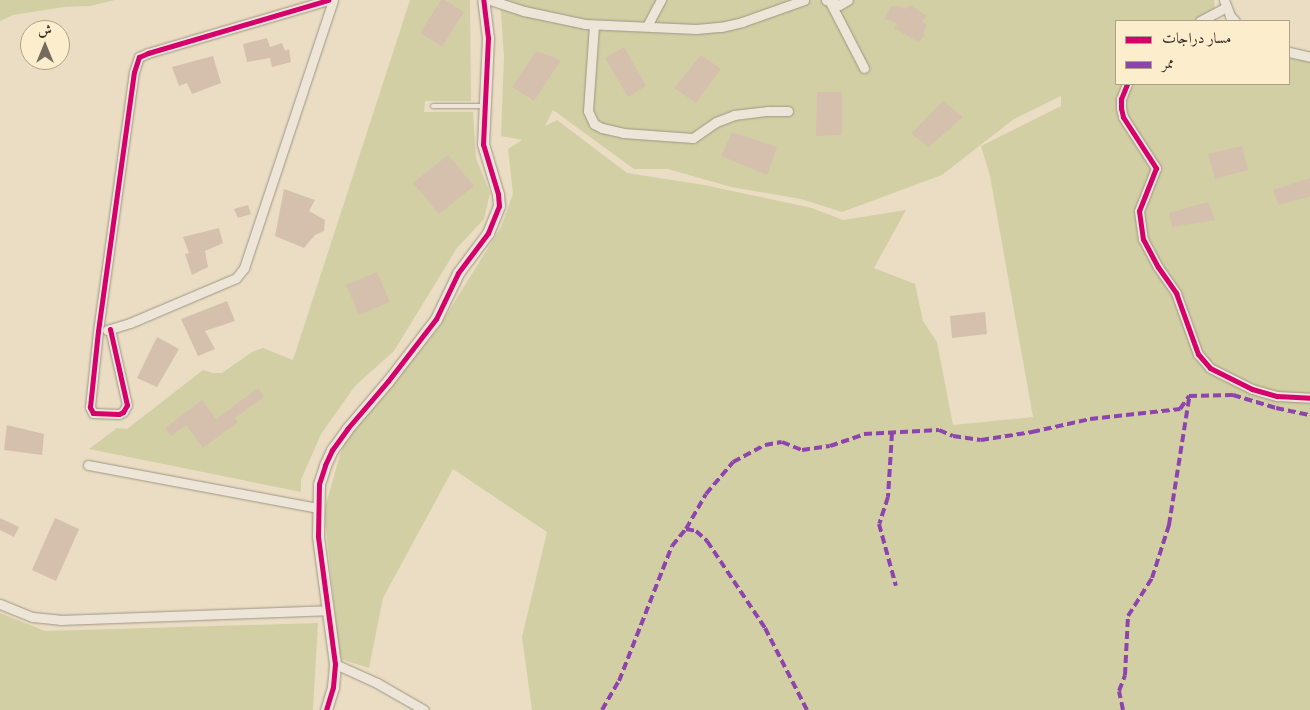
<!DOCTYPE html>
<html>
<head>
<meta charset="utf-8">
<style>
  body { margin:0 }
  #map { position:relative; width:1310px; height:710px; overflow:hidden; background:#eaddc3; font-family:"IM FELL Great Primer",Amiri,serif }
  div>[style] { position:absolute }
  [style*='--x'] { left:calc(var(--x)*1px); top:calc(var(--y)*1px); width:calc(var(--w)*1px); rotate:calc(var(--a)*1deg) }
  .green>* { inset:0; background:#d3cfa4 }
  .building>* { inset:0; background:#d5c0ad }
  .roads { filter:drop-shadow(0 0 1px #9e9585) drop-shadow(0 0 1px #9e9585) }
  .service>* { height:4.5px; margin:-2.25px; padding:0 2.25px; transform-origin:2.25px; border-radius:2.25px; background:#ede6d8 }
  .minor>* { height:9px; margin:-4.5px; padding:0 4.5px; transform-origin:4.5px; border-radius:4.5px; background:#ede6d8 }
  .tertiary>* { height:11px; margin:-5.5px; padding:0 5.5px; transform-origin:5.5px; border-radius:5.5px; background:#ede6d8 }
  .quiet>* { height:4px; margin-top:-2px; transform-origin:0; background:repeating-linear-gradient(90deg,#8e44ad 0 8px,transparent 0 12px) }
  .cycleway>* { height:5px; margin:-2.5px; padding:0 2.5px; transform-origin:2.5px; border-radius:2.5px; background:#d6006c }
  span { translate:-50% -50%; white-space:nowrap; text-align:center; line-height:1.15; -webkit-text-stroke:4px #fcedcd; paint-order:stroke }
  .legend { position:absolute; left:1115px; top:20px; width:175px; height:65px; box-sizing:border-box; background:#fcedcd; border:1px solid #aea18a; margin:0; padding:6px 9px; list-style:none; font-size:15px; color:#382f26 }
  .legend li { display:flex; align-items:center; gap:10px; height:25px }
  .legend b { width:25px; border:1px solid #aea18a }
  .north { position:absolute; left:20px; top:20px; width:50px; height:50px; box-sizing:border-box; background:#fcedcd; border:1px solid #aea18a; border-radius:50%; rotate:0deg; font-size:14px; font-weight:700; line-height:20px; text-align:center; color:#382f26 }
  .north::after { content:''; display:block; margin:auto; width:18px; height:22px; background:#766c5d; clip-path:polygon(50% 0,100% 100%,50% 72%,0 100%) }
</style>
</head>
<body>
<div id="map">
  <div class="green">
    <i style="clip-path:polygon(0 0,115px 0,90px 6px,64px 7px,13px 15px,0 21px)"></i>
    <i style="clip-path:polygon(410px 0,470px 0,471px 101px,425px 101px,424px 112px,473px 112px,476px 158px,490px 193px,484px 219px,457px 248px,394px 351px,355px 386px,321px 434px,301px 480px,301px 492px,89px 449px,117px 428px,127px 429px,203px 370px,213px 373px,222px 373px,252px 352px,263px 348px,293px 360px)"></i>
    <i style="clip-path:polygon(evenodd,500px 0,1214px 0,1216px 21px,1116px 21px,1116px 84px,1289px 84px,1289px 50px,1310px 53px,1310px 710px,532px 710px,522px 637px,547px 532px,453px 469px,383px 598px,369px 668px,340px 659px,324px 511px,345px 438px,437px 330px,501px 227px,513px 194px,508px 149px,522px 140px,501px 136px,504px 56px,500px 0,1061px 96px,1061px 106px,981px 146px,990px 176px,1033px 417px,953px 425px,937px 342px,923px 321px,915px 284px,874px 268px,906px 210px,843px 220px,812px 208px,704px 185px,627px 173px,557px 120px,545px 126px,553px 110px,634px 169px,668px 169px,731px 187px,801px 199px,842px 212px,942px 175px,1014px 119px,1061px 96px)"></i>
    <i style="clip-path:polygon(0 613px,45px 631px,318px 623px,313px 710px,0 710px)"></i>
  </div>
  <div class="building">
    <i style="clip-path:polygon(441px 0,445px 0,464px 12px,442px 47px,420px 33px)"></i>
    <i style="clip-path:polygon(896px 5px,905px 9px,910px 5px,927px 16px,922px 21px,927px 25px,923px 34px,926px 35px,918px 42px,894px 28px,897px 23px,884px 19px,891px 6px,894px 7px)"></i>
    <i style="clip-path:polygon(267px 38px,270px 47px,282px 43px,285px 51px,289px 49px,291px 62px,272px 67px,270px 58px,247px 62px,243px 44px)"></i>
    <i style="clip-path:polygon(624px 47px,646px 86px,628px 97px,605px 58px)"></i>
    <i style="clip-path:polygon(536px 51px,561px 60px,534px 101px,512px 87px)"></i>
    <i style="clip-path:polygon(701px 55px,721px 69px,696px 103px,674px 88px)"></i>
    <i style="clip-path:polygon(213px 56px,221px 83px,192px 94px,187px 83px,179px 86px,172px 67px)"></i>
    <i style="clip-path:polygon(817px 92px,842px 92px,842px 135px,816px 136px)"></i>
    <i style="clip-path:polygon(943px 101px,963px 117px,929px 147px,911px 134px)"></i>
    <i style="clip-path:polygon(732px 132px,777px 147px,767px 175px,721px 156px)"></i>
    <i style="clip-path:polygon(1242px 146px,1248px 170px,1215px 179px,1208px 154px)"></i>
    <i style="clip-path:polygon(448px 155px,474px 186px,439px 214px,413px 183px)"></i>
    <i style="clip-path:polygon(1310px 178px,1310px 197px,1278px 205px,1273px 190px)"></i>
    <i style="clip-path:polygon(284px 189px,315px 200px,309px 211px,325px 220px,324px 231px,315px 235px,304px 248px,275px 236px)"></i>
    <i style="clip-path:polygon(1208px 202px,1215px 220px,1172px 227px,1169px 213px)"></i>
    <i style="clip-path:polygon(248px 205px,251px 214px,238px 218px,234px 209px)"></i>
    <i style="clip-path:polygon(219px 228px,223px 243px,205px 251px,208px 267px,192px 275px,185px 254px,189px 253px,183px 237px)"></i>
    <i style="clip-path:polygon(377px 272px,390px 302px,359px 315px,346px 285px)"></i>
    <i style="clip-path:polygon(227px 301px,235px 321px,205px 331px,215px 349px,198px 356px,181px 319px)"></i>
    <i style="clip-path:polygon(985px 312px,987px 334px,952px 338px,950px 316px)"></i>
    <i style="clip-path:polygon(157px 337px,179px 349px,157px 387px,137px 378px)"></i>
    <i style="clip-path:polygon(258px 388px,264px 397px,235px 418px,238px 422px,203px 448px,186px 425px,171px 436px,165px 428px,202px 400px,216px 419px)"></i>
    <i style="clip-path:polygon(7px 425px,44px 434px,42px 455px,4px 450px)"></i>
    <i style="clip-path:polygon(0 518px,19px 527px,14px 537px,0 530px)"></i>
    <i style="clip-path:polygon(55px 518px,79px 529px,56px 581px,32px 570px)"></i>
  </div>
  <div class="roads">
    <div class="service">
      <i style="--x:433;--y:106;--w:51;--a:0"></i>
    </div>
    <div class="minor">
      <i style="--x:490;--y:0;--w:36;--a:18"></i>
      <i style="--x:524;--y:11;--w:62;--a:12"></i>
      <i style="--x:585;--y:24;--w:111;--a:2.6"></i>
      <i style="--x:696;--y:29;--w:25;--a:-5"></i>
      <i style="--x:721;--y:27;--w:22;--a:-13"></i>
      <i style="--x:742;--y:22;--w:66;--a:-19.5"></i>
      <i style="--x:826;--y:0;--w:14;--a:21"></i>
      <i style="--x:839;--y:5;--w:10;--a:-29"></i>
      <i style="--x:1224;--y:0;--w:17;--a:69"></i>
      <i style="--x:1230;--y:16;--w:7;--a:45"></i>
      <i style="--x:831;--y:4;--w:72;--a:62.7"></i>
      <i style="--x:1200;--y:21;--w:30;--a:-28"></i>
      <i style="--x:594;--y:25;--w:86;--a:94"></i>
      <i style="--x:588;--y:111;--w:14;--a:65"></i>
      <i style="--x:594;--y:124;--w:9;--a:27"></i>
      <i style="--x:602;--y:128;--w:22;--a:13"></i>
      <i style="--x:623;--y:133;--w:70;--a:4.1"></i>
      <i style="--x:693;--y:138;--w:28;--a:-35"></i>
      <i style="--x:716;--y:122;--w:19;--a:-21"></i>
      <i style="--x:734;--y:115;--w:34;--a:-7"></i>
      <i style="--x:768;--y:111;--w:20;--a:0"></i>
      <i style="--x:647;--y:26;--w:30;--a:-62"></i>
      <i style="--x:1289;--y:52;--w:22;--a:13"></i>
      <i style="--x:1127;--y:84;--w:16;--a:112"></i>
      <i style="--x:1121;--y:99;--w:9;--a:90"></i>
      <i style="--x:1121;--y:108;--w:9;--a:77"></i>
      <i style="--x:1123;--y:117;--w:61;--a:57.1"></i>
      <i style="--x:1156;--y:168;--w:46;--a:111.6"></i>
      <i style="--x:1139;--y:211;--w:28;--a:82"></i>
      <i style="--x:1143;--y:239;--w:32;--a:62"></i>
      <i style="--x:1158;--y:267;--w:32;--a:55"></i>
      <i style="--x:1176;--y:293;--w:65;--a:70.2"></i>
      <i style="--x:1198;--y:354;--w:18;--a:49"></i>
      <i style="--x:1210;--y:368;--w:47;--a:26.6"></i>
      <i style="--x:1252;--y:389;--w:26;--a:16"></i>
      <i style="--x:1277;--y:396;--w:33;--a:3"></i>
      <i style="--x:110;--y:329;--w:78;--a:77.4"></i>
      <i style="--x:127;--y:405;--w:8;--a:120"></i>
      <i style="--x:123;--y:412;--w:4;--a:153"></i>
      <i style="--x:119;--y:414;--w:26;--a:-178"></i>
      <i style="--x:93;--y:413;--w:7;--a:-117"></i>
      <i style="--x:90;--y:407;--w:76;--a:-84"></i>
      <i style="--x:98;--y:331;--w:261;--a:-82.1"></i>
      <i style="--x:134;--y:72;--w:16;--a:-72"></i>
      <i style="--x:139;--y:57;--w:10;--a:-24"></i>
      <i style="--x:148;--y:53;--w:188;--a:-16.4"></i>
      <i style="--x:107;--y:330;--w:24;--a:-17"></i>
      <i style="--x:130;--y:323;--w:115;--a:-23"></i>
      <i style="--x:236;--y:278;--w:13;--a:-51"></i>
      <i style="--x:244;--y:268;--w:282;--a:-71.6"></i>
      <i style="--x:88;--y:465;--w:234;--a:10.6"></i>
      <i style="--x:0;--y:604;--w:35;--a:22"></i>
      <i style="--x:33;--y:617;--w:27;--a:6"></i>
      <i style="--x:60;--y:620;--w:267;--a:-2.1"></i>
      <i style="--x:335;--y:664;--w:46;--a:24.3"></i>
      <i style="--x:377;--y:683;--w:54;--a:29.9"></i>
    </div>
    <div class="tertiary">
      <i style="--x:326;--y:710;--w:24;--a:-73"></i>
      <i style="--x:333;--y:687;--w:23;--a:-85"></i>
      <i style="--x:335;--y:664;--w:129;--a:-97.6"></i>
      <i style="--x:318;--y:536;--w:52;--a:-88.9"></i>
      <i style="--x:319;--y:484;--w:20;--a:-72"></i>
      <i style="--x:325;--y:465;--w:17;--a:-65"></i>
      <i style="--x:332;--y:450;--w:26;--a:-54"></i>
      <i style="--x:347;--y:429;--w:63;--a:-49.5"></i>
      <i style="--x:388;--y:381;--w:78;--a:-52.3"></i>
      <i style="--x:436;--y:319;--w:51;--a:-64.4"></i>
      <i style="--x:458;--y:273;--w:50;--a:-53.1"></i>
      <i style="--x:488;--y:233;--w:29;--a:-68"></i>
      <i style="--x:499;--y:206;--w:12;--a:-95"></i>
      <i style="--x:498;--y:194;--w:52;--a:-106.7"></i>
      <i style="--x:483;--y:144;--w:106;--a:-87.3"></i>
      <i style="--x:488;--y:38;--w:38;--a:-97"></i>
    </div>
  </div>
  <div class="quiet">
    <i style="--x:1189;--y:396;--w:44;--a:-1.3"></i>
    <i style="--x:1233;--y:395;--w:45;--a:16.8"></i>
    <i style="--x:1276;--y:408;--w:35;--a:12"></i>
    <i style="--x:892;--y:433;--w:64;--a:93.6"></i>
    <i style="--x:888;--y:497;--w:28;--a:108"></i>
    <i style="--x:879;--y:524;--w:64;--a:74.7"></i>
    <i style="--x:686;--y:529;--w:10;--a:11"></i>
    <i style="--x:696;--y:531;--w:15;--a:42"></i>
    <i style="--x:707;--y:541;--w:105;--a:56.3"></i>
    <i style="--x:765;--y:628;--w:92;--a:62.9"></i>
    <i style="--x:602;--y:710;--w:34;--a:-60"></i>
    <i style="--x:619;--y:681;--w:145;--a:-68.6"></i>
    <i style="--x:672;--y:546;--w:22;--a:-51"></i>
    <i style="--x:686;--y:529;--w:40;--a:-60.3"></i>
    <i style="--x:706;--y:494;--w:42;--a:-49.8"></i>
    <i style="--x:733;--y:462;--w:36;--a:-28"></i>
    <i style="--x:765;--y:445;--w:17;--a:-10"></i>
    <i style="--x:782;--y:442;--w:22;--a:22"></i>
    <i style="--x:802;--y:450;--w:28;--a:-8"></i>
    <i style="--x:830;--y:446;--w:36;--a:-19"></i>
    <i style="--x:864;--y:434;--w:75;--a:-3.1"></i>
    <i style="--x:939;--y:430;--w:15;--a:23"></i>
    <i style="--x:953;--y:436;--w:28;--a:8"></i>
    <i style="--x:981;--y:440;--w:52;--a:-8.9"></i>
    <i style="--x:1032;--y:432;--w:59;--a:-12.6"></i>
    <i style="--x:1090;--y:419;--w:91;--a:-6.3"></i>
    <i style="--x:1180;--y:409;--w:16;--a:-55"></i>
    <i style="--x:1123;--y:710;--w:19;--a:-102"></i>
    <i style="--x:1119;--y:691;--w:17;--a:-69"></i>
    <i style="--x:1125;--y:675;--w:59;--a:-87.1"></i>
    <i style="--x:1128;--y:616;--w:45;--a:-57.7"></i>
    <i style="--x:1152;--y:578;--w:56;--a:-72.2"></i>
    <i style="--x:1169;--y:525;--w:128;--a:-81"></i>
  </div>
  <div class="cycleway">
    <i style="--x:1127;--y:84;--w:16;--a:112"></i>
    <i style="--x:1121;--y:99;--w:9;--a:90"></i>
    <i style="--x:1121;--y:108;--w:9;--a:77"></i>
    <i style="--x:1123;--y:117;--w:61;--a:57.1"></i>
    <i style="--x:1156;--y:168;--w:46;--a:111.6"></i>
    <i style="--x:1139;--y:211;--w:28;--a:82"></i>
    <i style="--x:1143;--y:239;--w:32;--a:62"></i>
    <i style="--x:1158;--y:267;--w:32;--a:55"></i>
    <i style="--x:1176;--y:293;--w:65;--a:70.2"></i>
    <i style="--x:1198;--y:354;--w:18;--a:49"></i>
    <i style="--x:1210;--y:368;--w:47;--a:26.6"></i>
    <i style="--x:1252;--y:389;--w:26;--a:16"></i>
    <i style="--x:1277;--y:396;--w:33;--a:3"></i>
    <i style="--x:110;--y:329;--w:78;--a:77.4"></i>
    <i style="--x:127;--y:405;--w:8;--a:120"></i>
    <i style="--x:123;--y:412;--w:4;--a:153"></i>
    <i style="--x:119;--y:414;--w:26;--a:-178"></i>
    <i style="--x:93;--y:413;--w:7;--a:-117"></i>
    <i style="--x:90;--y:407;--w:76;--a:-84"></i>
    <i style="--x:98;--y:331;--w:261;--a:-82.1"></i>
    <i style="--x:134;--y:72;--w:16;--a:-72"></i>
    <i style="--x:139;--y:57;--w:10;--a:-24"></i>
    <i style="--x:148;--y:53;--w:188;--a:-16.4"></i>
    <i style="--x:326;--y:710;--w:24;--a:-73"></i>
    <i style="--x:333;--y:687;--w:23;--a:-85"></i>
    <i style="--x:335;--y:664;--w:129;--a:-97.6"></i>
    <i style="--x:318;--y:536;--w:52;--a:-88.9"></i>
    <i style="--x:319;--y:484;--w:20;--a:-72"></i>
    <i style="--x:325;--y:465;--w:17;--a:-65"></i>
    <i style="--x:332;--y:450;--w:26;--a:-54"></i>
    <i style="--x:347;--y:429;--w:63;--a:-49.5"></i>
    <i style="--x:388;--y:381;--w:78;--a:-52.3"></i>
    <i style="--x:436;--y:319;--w:51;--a:-64.4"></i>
    <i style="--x:458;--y:273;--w:50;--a:-53.1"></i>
    <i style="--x:488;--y:233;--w:29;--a:-68"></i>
    <i style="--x:499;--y:206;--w:12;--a:-95"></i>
    <i style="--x:498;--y:194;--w:52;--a:-106.7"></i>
    <i style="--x:483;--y:144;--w:106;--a:-87.3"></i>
    <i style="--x:488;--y:38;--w:38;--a:-97"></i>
  </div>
  <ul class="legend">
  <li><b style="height:6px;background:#d6006c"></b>مسار دراجات</li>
  <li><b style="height:6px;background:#8e44ad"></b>ممر</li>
  </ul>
  <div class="north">ش</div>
</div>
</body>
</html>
